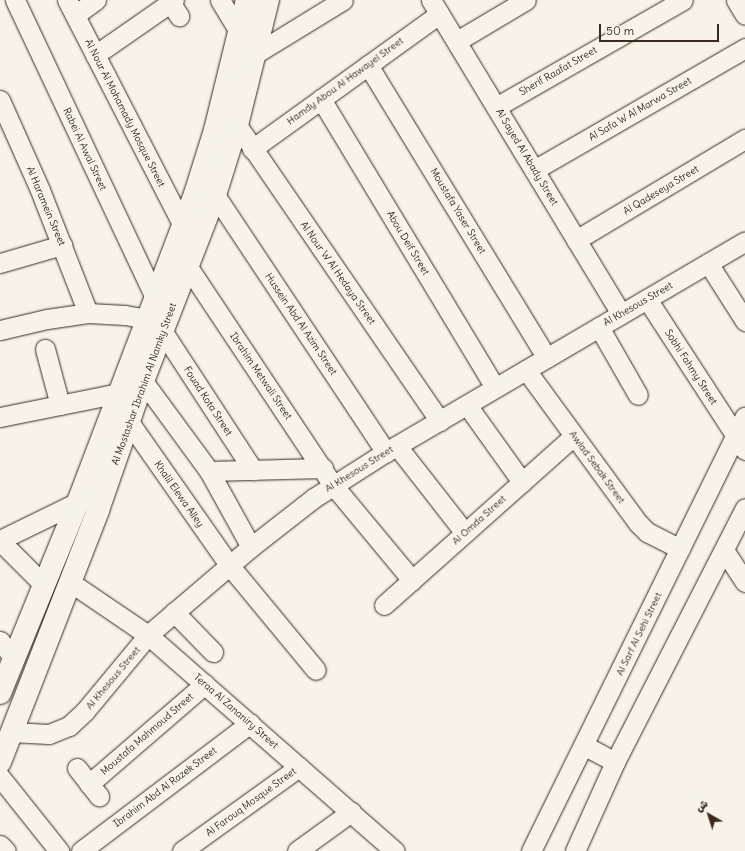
<!DOCTYPE html>
<html>
<head>
<meta charset="utf-8">
<style>
  body { margin:0 }
  #map { position:relative; width:745px; height:851px; overflow:hidden; background:#f7f3e8; font-family:Delius,"Playpen Sans Arabic",sans-serif }
  div>[style] { position:absolute }
  [style*='--x'] { left:calc(var(--x)*1px); top:calc(var(--y)*1px); width:calc(var(--w)*1px); rotate:calc(var(--a)*1deg) }
  .roads { filter:drop-shadow(0 0 1px #3b2a1e) drop-shadow(0 0 1px #3b2a1e) }
  .minor>* { height:19px; margin:-9.5px; padding:0 9.5px; transform-origin:9.5px; border-radius:9.5px; background:#f7f3e8 }
  .major>* { height:22px; margin:-11px; padding:0 11px; transform-origin:11px; border-radius:11px; background:#f7f3e8 }
  span { translate:-50% -50%; white-space:nowrap; text-align:center; line-height:1.15; -webkit-text-stroke:3px #f7f3e8; paint-order:stroke }
  .street-label { font-size:10px; color:#3b2a1e }
  .north { position:absolute; left:689px; top:795px; width:40px; height:40px; -webkit-text-stroke:3px #f7f3e8; paint-order:stroke; rotate:321deg; font-size:11px; font-weight:700; line-height:16px; text-align:center; color:#3b2a1e }
  .north::after { content:''; display:block; margin:auto; width:14px; height:18px; background:#3b2a1e; clip-path:polygon(50% 0,100% 100%,50% 72%,0 100%) }
  .scale { position:absolute; left:599px; top:24px; width:120px; height:18px; box-sizing:border-box; border:2px solid #3b2a1e; border-top:0; padding-left:5px; font-size:12px; line-height:14px; white-space:nowrap; color:#3b2a1e; -webkit-text-stroke:3px #f7f3e8; paint-order:stroke }
</style>
</head>
<body>
<div id="map">
  <div class="roads">
    <div class="minor">
      <i style="--x:15;--y:0;--w:329;--a:64.8"></i>
      <i style="--x:67;--y:0;--w:254;--a:62.8"></i>
      <i style="--x:220;--y:0;--w:37;--a:59"></i>
      <i style="--x:431;--y:0;--w:367;--a:58.8"></i>
      <i style="--x:736;--y:0;--w:17;--a:59"></i>
      <i style="--x:170;--y:2;--w:17;--a:57"></i>
      <i style="--x:75;--y:15;--w:26;--a:-36"></i>
      <i style="--x:457;--y:41;--w:80;--a:-30.7"></i>
      <i style="--x:255;--y:54;--w:103;--a:-31.5"></i>
      <i style="--x:95;--y:55;--w:96;--a:-34.8"></i>
      <i style="--x:368;--y:65;--w:343;--a:58.6"></i>
      <i style="--x:321;--y:99;--w:337;--a:58.9"></i>
      <i style="--x:0;--y:100;--w:98;--a:66"></i>
      <i style="--x:40;--y:190;--w:132;--a:68.7"></i>
      <i style="--x:496;--y:107;--w:215;--a:-29.8"></i>
      <i style="--x:237;--y:125;--w:359;--a:55.6"></i>
      <i style="--x:252;--y:149;--w:231;--a:-35.8"></i>
      <i style="--x:534;--y:170;--w:244;--a:-30"></i>
      <i style="--x:215;--y:195;--w:309;--a:56.4"></i>
      <i style="--x:576;--y:240;--w:197;--a:-30.9"></i>
      <i style="--x:0;--y:263;--w:65;--a:-16.2"></i>
      <i style="--x:708;--y:263;--w:69;--a:57.5"></i>
      <i style="--x:188;--y:267;--w:262;--a:56.4"></i>
      <i style="--x:333;--y:485;--w:124;--a:50.3"></i>
      <i style="--x:647;--y:299;--w:180;--a:57"></i>
      <i style="--x:599;--y:327;--w:78;--a:60.2"></i>
      <i style="--x:0;--y:330;--w:48;--a:-13.2"></i>
      <i style="--x:47;--y:319;--w:41;--a:-8.3"></i>
      <i style="--x:88;--y:313;--w:37;--a:3"></i>
      <i style="--x:125;--y:315;--w:22;--a:10"></i>
      <i style="--x:163;--y:332;--w:165;--a:56.9"></i>
      <i style="--x:45;--y:349;--w:58;--a:75"></i>
      <i style="--x:526;--y:370;--w:190;--a:53.8"></i>
      <i style="--x:638;--y:523;--w:13;--a:45"></i>
      <i style="--x:647;--y:532;--w:37;--a:27"></i>
      <i style="--x:143;--y:381;--w:112;--a:53.7"></i>
      <i style="--x:209;--y:471;--w:87;--a:61.1"></i>
      <i style="--x:467;--y:405;--w:95;--a:54.5"></i>
      <i style="--x:0;--y:417;--w:121;--a:-11.4"></i>
      <i style="--x:129;--y:422;--w:174;--a:55"></i>
      <i style="--x:229;--y:565;--w:136;--a:50.4"></i>
      <i style="--x:397;--y:446;--w:110;--a:52"></i>
      <i style="--x:209;--y:471;--w:114;--a:-1.5"></i>
      <i style="--x:0;--y:540;--w:87;--a:-26"></i>
      <i style="--x:0;--y:541;--w:62;--a:45"></i>
      <i style="--x:724;--y:550;--w:38;--a:57"></i>
      <i style="--x:70;--y:582;--w:94;--a:34.2"></i>
      <i style="--x:148;--y:635;--w:328;--a:41.2"></i>
      <i style="--x:384;--y:605;--w:254;--a:-41.7"></i>
      <i style="--x:174;--y:612;--w:56;--a:45.7"></i>
      <i style="--x:0;--y:641;--w:22;--a:51"></i>
      <i style="--x:11;--y:732;--w:38;--a:3"></i>
      <i style="--x:49;--y:734;--w:22;--a:-22"></i>
      <i style="--x:69;--y:726;--w:22;--a:-43"></i>
      <i style="--x:85;--y:711;--w:99;--a:-50.3"></i>
      <i style="--x:148;--y:635;--w:135;--a:-40.5"></i>
      <i style="--x:251;--y:547;--w:80;--a:-37.9"></i>
      <i style="--x:314;--y:498;--w:85;--a:-32.6"></i>
      <i style="--x:386;--y:452;--w:416;--a:-30.4"></i>
      <i style="--x:585;--y:746;--w:34;--a:28"></i>
      <i style="--x:77;--y:768;--w:36;--a:52"></i>
      <i style="--x:0;--y:777;--w:95;--a:51.4"></i>
      <i style="--x:89;--y:784;--w:153;--a:-40.8"></i>
      <i style="--x:0;--y:845;--w:8;--a:45"></i>
      <i style="--x:81;--y:851;--w:212;--a:-37.1"></i>
      <i style="--x:182;--y:851;--w:144;--a:-35.7"></i>
      <i style="--x:297;--y:851;--w:67;--a:-35.8"></i>
      <i style="--x:531;--y:851;--w:484;--a:-63.8"></i>
      <i style="--x:575;--y:851;--w:98;--a:-65.8"></i>
      <i style="--x:615;--y:762;--w:285;--a:-62.9"></i>
    </div>
    <div class="major">
      <i style="--x:0;--y:693;--w:206;--a:-67.8"></i>
      <i style="--x:78;--y:502;--w:329;--a:-69.2"></i>
      <i style="--x:195;--y:194;--w:67;--a:-72.6"></i>
      <i style="--x:215;--y:130;--w:134;--a:-76.2"></i>
      <i style="--x:0;--y:762;--w:270;--a:-68.7"></i>
      <i style="--x:98;--y:510;--w:137;--a:-70.8"></i>
      <i style="--x:143;--y:381;--w:199;--a:-68.8"></i>
      <i style="--x:215;--y:195;--w:73;--a:-72.6"></i>
      <i style="--x:237;--y:125;--w:129;--a:-76.1"></i>
    </div>
  </div>
  <div class="street-label">
    <span style="left:558px;top:71px;rotate:-30deg">Sherif Raafat Street</span>
    <span style="left:345px;top:81px;rotate:-36deg">Hamdy Abou Al Hawayel Street</span>
    <span style="left:640px;top:109px;rotate:-30deg">Al Safa W Al Marwa Street</span>
    <span style="left:125px;top:113px;rotate:63deg">Al Nour Al Mohamady Mosque Street</span>
    <span style="left:85px;top:149px;rotate:65deg">Rabei Al Awal Street</span>
    <span style="left:527px;top:157px;rotate:59deg">Al Sayed Al Abady Street</span>
    <span style="left:661px;top:190px;rotate:-31deg">Al Qadeseya Street</span>
    <span style="left:46px;top:206px;rotate:67deg">Al Haramein Street</span>
    <span style="left:458px;top:211px;rotate:59deg">Moustafa Yaser Street</span>
    <span style="left:408px;top:243px;rotate:59deg">Abou Deif Street</span>
    <span style="left:338px;top:273px;rotate:55deg">Al Nour W Al Hedaya Street</span>
    <span style="left:638px;top:304px;rotate:-30deg">Al Khesous Street</span>
    <span style="left:301px;top:324px;rotate:56deg">Hussein Abd Al Azim Street</span>
    <span style="left:691px;top:367px;rotate:57deg">Sobhi Fahmy Street</span>
    <span style="left:261px;top:376px;rotate:56deg">Ibrahim Metwali Street</span>
    <span style="left:144px;top:384px;rotate:-70deg">Al Mostashar Ibrahim Al Namky Street</span>
    <span style="left:208px;top:401px;rotate:57deg">Fouad Kota Street</span>
    <span style="left:597px;top:467px;rotate:54deg">Awlad Sebak Street</span>
    <span style="left:359px;top:469px;rotate:-32deg">Al Khesous Street</span>
    <span style="left:179px;top:494px;rotate:55deg">Khalil Elewa Alley</span>
    <span style="left:479px;top:520px;rotate:-42deg">Al Omda Street</span>
    <span style="left:639px;top:634px;rotate:-64deg">Al Sarf Al Sehi Street</span>
    <span style="left:113px;top:678px;rotate:-50deg">Al Khesous Street</span>
    <span style="left:236px;top:711px;rotate:41deg">Teraa Al Zananiry Street</span>
    <span style="left:147px;top:734px;rotate:-41deg">Moustafa Mahmoud Street</span>
    <span style="left:165px;top:787px;rotate:-37deg">Ibrahim Abd Al Razek Street</span>
    <span style="left:251px;top:802px;rotate:-36deg">Al Farouq Mosque Street</span>
  </div>
  <div class="north">ش</div>
  <div class="scale">50 m</div>
</div>
</body>
</html>
